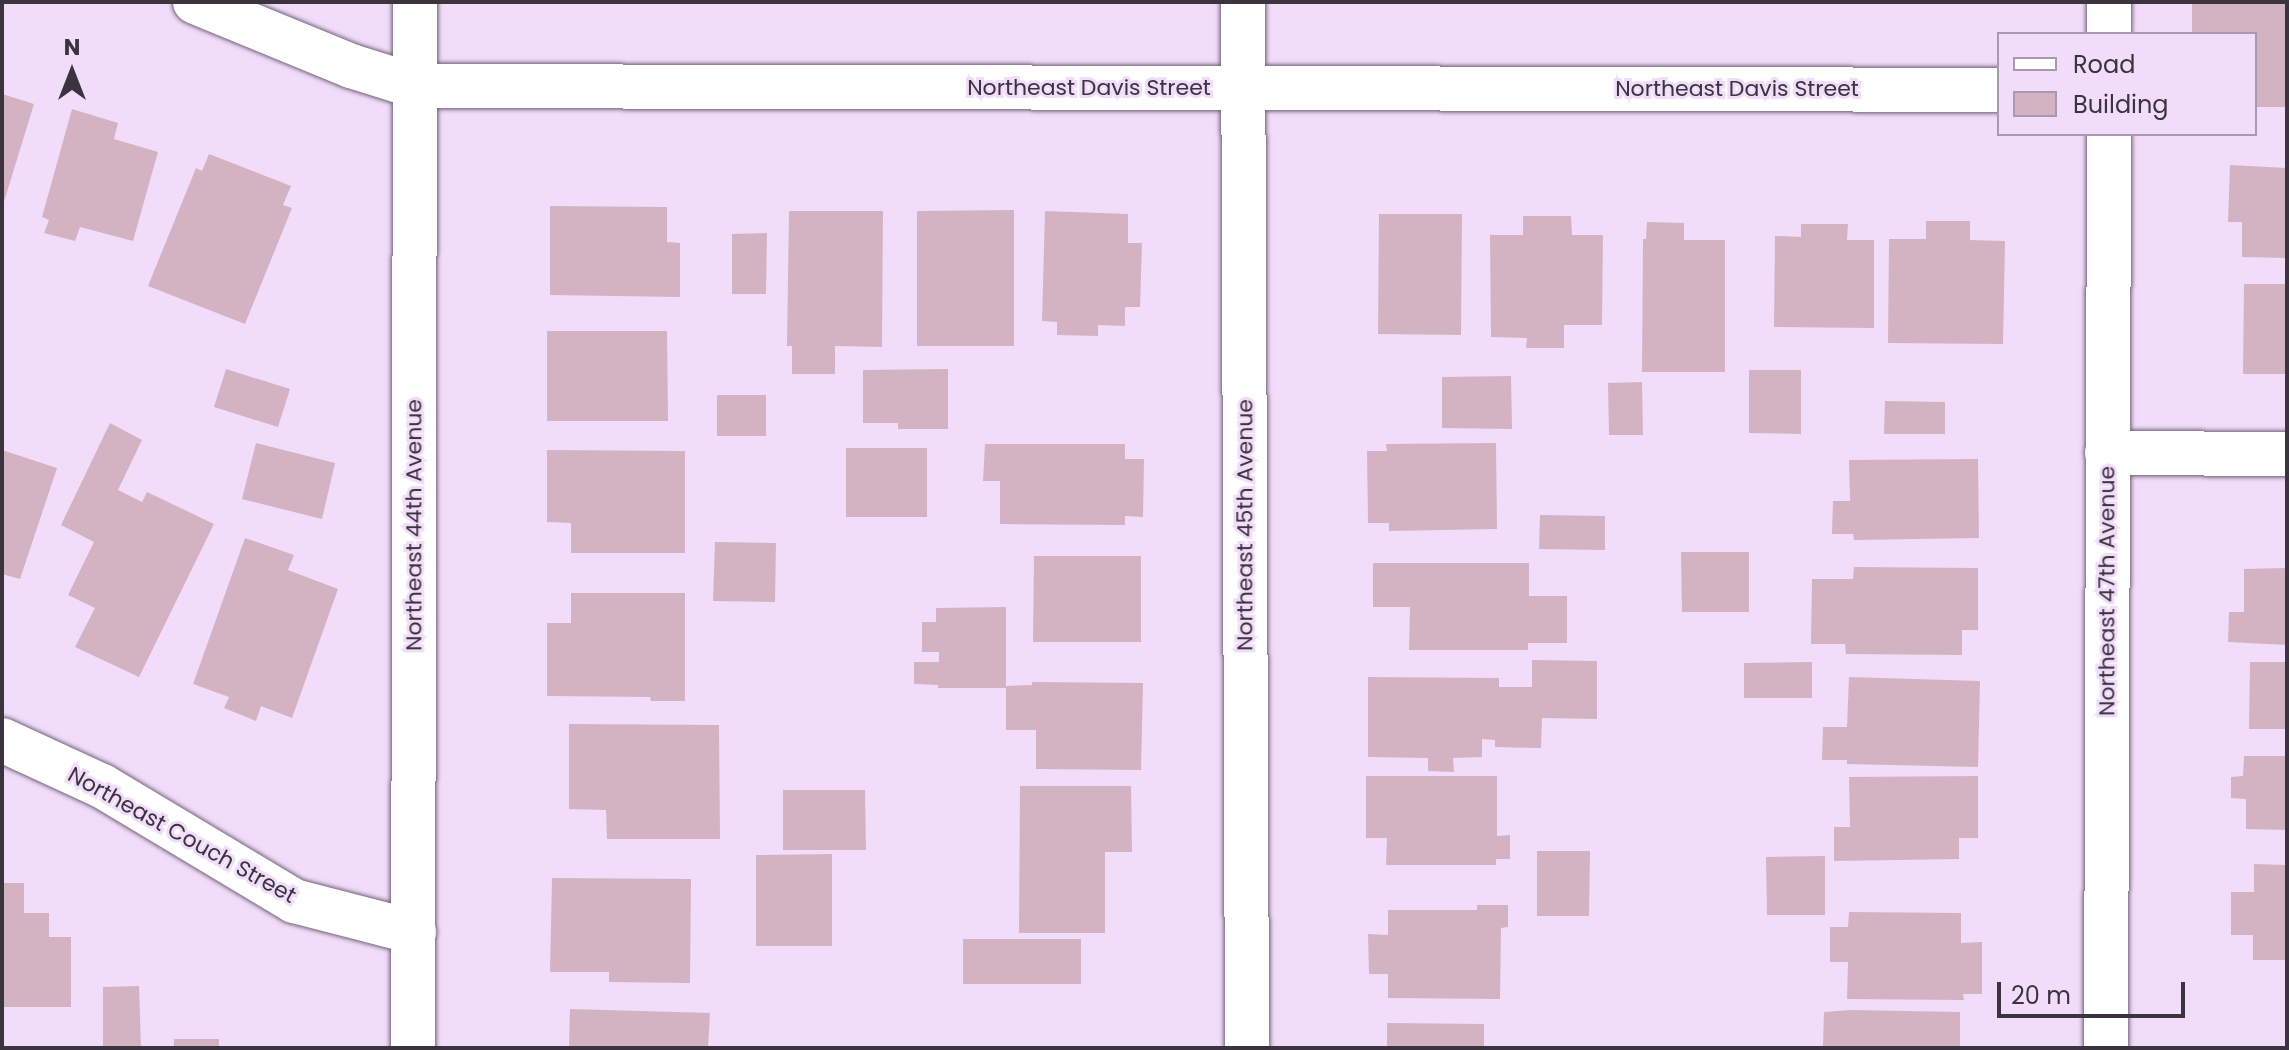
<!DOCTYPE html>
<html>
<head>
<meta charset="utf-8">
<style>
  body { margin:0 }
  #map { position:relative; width:2289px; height:1050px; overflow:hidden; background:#f1ddf9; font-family:Poppins,sans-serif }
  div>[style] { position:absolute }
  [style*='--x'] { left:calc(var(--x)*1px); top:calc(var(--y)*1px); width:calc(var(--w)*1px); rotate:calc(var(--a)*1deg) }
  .building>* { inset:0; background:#d3b3c2 }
  .roads { filter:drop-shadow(0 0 2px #74637b) drop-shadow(0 0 2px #74637b) }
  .minor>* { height:44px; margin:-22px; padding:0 22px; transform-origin:22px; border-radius:22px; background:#fff }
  span { translate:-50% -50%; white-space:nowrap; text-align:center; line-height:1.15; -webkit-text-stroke:6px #f1ddf9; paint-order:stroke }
  .street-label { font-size:22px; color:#3b333e }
  .frame { position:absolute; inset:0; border:4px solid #3b333e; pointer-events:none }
  .legend { position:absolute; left:1997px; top:32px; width:260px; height:104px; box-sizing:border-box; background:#f1ddf9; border:2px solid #a899ae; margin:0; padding:10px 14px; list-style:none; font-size:24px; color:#3b333e }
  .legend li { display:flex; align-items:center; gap:16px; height:40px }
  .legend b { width:40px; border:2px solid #a899ae }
  .north { position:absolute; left:32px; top:32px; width:80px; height:80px; -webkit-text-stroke:6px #f1ddf9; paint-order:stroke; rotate:0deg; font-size:22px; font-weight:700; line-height:32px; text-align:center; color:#3b333e }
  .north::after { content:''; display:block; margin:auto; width:28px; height:36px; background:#3b333e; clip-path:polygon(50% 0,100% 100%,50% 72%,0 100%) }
  .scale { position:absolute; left:1997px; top:982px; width:188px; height:36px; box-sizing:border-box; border:4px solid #3b333e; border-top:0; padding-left:10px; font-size:24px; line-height:28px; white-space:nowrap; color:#3b333e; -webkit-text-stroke:6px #f1ddf9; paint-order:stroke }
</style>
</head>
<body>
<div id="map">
  <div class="building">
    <i style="clip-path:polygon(2192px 2px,2287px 2px,2287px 107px,2255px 107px,2255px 34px,2192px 34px)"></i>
    <i style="clip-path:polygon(2px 94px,34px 104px,3px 205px,2px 205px)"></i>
    <i style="clip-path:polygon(72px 109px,118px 123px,114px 139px,158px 152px,133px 241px,80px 227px,75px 241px,44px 233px,49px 220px,42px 217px)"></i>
    <i style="clip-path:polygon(209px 154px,291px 186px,283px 205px,292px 208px,245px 324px,148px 286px,196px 168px,202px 171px)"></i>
    <i style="clip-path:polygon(2230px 165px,2287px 168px,2287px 258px,2242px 257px,2242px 222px,2228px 222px)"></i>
    <i style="clip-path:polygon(550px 206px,667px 207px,667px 242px,680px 243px,680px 297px,550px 295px)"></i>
    <i style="clip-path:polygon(1014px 210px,1014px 346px,917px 346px,917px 211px)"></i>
    <i style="clip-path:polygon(789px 211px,883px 211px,882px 347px,835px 346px,835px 374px,792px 374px,792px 346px,787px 346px)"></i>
    <i style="clip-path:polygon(1045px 211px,1128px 214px,1128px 243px,1142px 243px,1140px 307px,1125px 307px,1125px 326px,1098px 325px,1098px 336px,1057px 335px,1057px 322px,1042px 321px)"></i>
    <i style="clip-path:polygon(1379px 214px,1462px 214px,1461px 335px,1378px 334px)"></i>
    <i style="clip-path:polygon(1523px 216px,1571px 216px,1572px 235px,1603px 235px,1602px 325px,1564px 325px,1564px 348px,1526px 348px,1527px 338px,1491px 337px,1490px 235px,1523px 235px)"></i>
    <i style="clip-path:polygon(1926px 221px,1970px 221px,1970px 240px,2005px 241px,2003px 344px,1888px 343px,1889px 239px,1926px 239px)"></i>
    <i style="clip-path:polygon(1647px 222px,1684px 223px,1684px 240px,1725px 240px,1725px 372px,1642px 372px,1643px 239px,1646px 239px)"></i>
    <i style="clip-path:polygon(1801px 224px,1848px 224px,1847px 240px,1874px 240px,1874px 328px,1774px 327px,1775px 236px,1801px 237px)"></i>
    <i style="clip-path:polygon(767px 233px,766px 294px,732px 294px,732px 234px)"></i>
    <i style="clip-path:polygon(2244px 284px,2287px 284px,2287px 374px,2243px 374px)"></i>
    <i style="clip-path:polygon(547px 331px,667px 331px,668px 421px,547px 421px)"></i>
    <i style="clip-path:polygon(226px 369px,290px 389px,278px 427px,214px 407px)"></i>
    <i style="clip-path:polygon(948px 369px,948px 429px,898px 429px,898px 423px,863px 423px,863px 370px)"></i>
    <i style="clip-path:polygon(1749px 370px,1801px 370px,1801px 434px,1749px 433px)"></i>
    <i style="clip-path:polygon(1511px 376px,1512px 429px,1442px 428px,1442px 377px)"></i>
    <i style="clip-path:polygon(1642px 382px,1643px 435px,1609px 435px,1608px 383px)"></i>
    <i style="clip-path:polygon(717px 395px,766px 395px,766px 436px,717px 436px)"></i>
    <i style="clip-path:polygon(1885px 401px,1945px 402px,1945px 434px,1884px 434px)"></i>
    <i style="clip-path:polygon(110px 423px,142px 440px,118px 490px,142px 502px,147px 492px,214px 524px,139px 677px,75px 647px,95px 608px,68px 595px,94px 542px,61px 525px)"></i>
    <i style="clip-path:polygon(256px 443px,335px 463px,322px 519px,242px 499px)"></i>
    <i style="clip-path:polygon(1496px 443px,1497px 529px,1389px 531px,1389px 523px,1368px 523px,1367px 451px,1387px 451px,1386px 444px)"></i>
    <i style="clip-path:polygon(985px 444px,1125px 444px,1125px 459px,1144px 459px,1143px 517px,1125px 516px,1125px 525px,1000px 524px,1000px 481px,983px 481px)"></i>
    <i style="clip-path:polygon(846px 448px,927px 448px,927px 517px,846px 517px)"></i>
    <i style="clip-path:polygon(2px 450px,57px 468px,20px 579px,2px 574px)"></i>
    <i style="clip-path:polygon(547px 450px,685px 451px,685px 553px,571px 553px,571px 523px,547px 522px)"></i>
    <i style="clip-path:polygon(1978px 459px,1979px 538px,1854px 540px,1853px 534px,1832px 534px,1833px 501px,1850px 501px,1849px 460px)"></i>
    <i style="clip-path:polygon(1540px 515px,1605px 516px,1605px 550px,1539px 549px)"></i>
    <i style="clip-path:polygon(245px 538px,294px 555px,288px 570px,338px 589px,292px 718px,261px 706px,256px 721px,224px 708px,229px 697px,193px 684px)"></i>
    <i style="clip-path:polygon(715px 542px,776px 543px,775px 602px,713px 601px)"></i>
    <i style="clip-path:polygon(1681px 552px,1749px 552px,1749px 612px,1682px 612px)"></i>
    <i style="clip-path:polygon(1034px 556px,1141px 556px,1141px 642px,1033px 642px)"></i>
    <i style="clip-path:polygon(1373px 563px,1529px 563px,1529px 596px,1567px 596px,1567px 643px,1528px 643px,1528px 650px,1409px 650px,1410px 607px,1373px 607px)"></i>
    <i style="clip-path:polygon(1854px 567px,1978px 568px,1978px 630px,1962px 630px,1962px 655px,1846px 654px,1845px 644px,1811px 644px,1812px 579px,1853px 579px)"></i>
    <i style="clip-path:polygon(2287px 568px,2287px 645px,2228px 642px,2229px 612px,2244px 612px,2244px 569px)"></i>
    <i style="clip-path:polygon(571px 593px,685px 593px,685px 701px,651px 701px,650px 697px,547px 696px,547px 623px,571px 623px)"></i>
    <i style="clip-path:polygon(1006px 607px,1006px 686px,1032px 685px,1032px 682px,1143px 683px,1141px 770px,1036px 769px,1036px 730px,1006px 730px,1006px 688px,938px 688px,938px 685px,914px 684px,914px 662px,939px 662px,939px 652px,922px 652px,922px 622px,936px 622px,936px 608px)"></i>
    <i style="clip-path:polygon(1532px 660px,1597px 661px,1597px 719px,1542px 718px,1541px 748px,1495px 747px,1495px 740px,1482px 739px,1482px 757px,1453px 758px,1454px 772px,1428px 771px,1428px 758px,1368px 757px,1368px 677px,1499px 678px,1499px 687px,1532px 687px)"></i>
    <i style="clip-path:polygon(1812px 662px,1812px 698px,1744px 698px,1744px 663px)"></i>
    <i style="clip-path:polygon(2250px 662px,2287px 662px,2287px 729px,2249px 729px)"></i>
    <i style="clip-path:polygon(1849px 677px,1980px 681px,1978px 767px,1847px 764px,1847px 760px,1822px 760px,1823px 727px,1847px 727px)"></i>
    <i style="clip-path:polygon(569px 724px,719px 725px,720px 839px,607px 839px,606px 810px,569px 809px)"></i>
    <i style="clip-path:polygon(2244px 756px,2287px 756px,2287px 830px,2246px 829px,2246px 799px,2231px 798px,2231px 777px,2243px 776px)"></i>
    <i style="clip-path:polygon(1366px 776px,1497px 776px,1497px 836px,1510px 835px,1510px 859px,1496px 859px,1496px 865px,1386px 865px,1387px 838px,1366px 838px)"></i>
    <i style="clip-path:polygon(1978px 776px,1978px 838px,1959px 838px,1959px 859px,1834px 861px,1834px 827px,1850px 827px,1849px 777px)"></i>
    <i style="clip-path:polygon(1020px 786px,1131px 786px,1132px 852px,1105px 852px,1105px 933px,1019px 933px)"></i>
    <i style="clip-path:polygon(783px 790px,865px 790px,866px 850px,783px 850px)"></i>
    <i style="clip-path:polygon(1537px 851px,1590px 851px,1589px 916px,1537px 916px)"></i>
    <i style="clip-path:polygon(832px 854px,832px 946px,756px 946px,756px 855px)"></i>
    <i style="clip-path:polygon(1825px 856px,1825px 915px,1767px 915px,1766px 857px)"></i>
    <i style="clip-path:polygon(2254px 864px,2287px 865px,2287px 960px,2253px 960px,2253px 935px,2231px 935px,2231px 892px,2254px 892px)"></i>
    <i style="clip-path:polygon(552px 878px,691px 879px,690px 983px,609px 982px,609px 972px,550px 972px)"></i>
    <i style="clip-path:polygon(2px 883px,24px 883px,24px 913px,49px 913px,49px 937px,71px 937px,71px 1007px,2px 1007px)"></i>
    <i style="clip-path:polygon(1477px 905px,1508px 905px,1508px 927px,1501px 928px,1500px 999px,1388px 998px,1388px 974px,1369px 974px,1368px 934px,1388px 935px,1388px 910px,1477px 910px)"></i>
    <i style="clip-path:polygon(1849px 912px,1961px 913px,1961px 943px,1982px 942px,1982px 994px,1963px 994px,1964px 1000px,1847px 999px,1848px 962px,1830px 962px,1830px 927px,1848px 927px)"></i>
    <i style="clip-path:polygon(963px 939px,1081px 939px,1081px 984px,963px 984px)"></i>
    <i style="clip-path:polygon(139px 986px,141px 1048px,103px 1048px,103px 987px)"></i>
    <i style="clip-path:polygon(570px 1009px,710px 1013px,708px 1048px,569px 1048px)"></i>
    <i style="clip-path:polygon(1851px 1010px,1960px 1012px,1960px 1048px,1823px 1046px,1824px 1012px)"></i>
    <i style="clip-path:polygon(1387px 1023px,1484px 1024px,1484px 1048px,1387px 1048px)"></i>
    <i style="clip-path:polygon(174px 1039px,219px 1039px,219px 1048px,174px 1048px)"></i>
  </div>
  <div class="roads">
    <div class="minor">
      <i style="--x:195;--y:2;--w:169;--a:22.3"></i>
      <i style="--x:351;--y:66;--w:67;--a:17.4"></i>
      <i style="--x:415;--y:86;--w:1584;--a:0.14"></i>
      <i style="--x:1243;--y:2;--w:1046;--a:89.78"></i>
      <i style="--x:2109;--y:2;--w:32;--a:90"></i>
      <i style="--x:2107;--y:453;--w:180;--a:0.3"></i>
      <i style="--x:2;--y:740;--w:110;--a:24.7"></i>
      <i style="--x:102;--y:786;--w:224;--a:30.9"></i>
      <i style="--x:294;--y:901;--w:124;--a:14.5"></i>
      <i style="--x:413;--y:1048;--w:1046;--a:-89.89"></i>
      <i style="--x:2106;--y:1048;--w:914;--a:-89.81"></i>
    </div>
  </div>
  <div class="street-label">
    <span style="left:1089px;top:88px">Northeast Davis Street</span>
    <span style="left:1737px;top:89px">Northeast Davis Street</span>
    <span style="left:414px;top:525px;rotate:-90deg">Northeast 44th Avenue</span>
    <span style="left:1245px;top:525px;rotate:-90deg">Northeast 45th Avenue</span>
    <span style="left:2107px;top:591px;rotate:-90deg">Northeast 47th Avenue</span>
    <span style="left:182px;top:835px;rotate:29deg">Northeast Couch Street</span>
  </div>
  <div class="frame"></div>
  <ul class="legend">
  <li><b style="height:10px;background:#fff"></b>Road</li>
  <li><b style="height:22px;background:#d3b3c2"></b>Building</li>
  </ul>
  <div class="north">N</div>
  <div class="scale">20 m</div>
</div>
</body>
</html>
